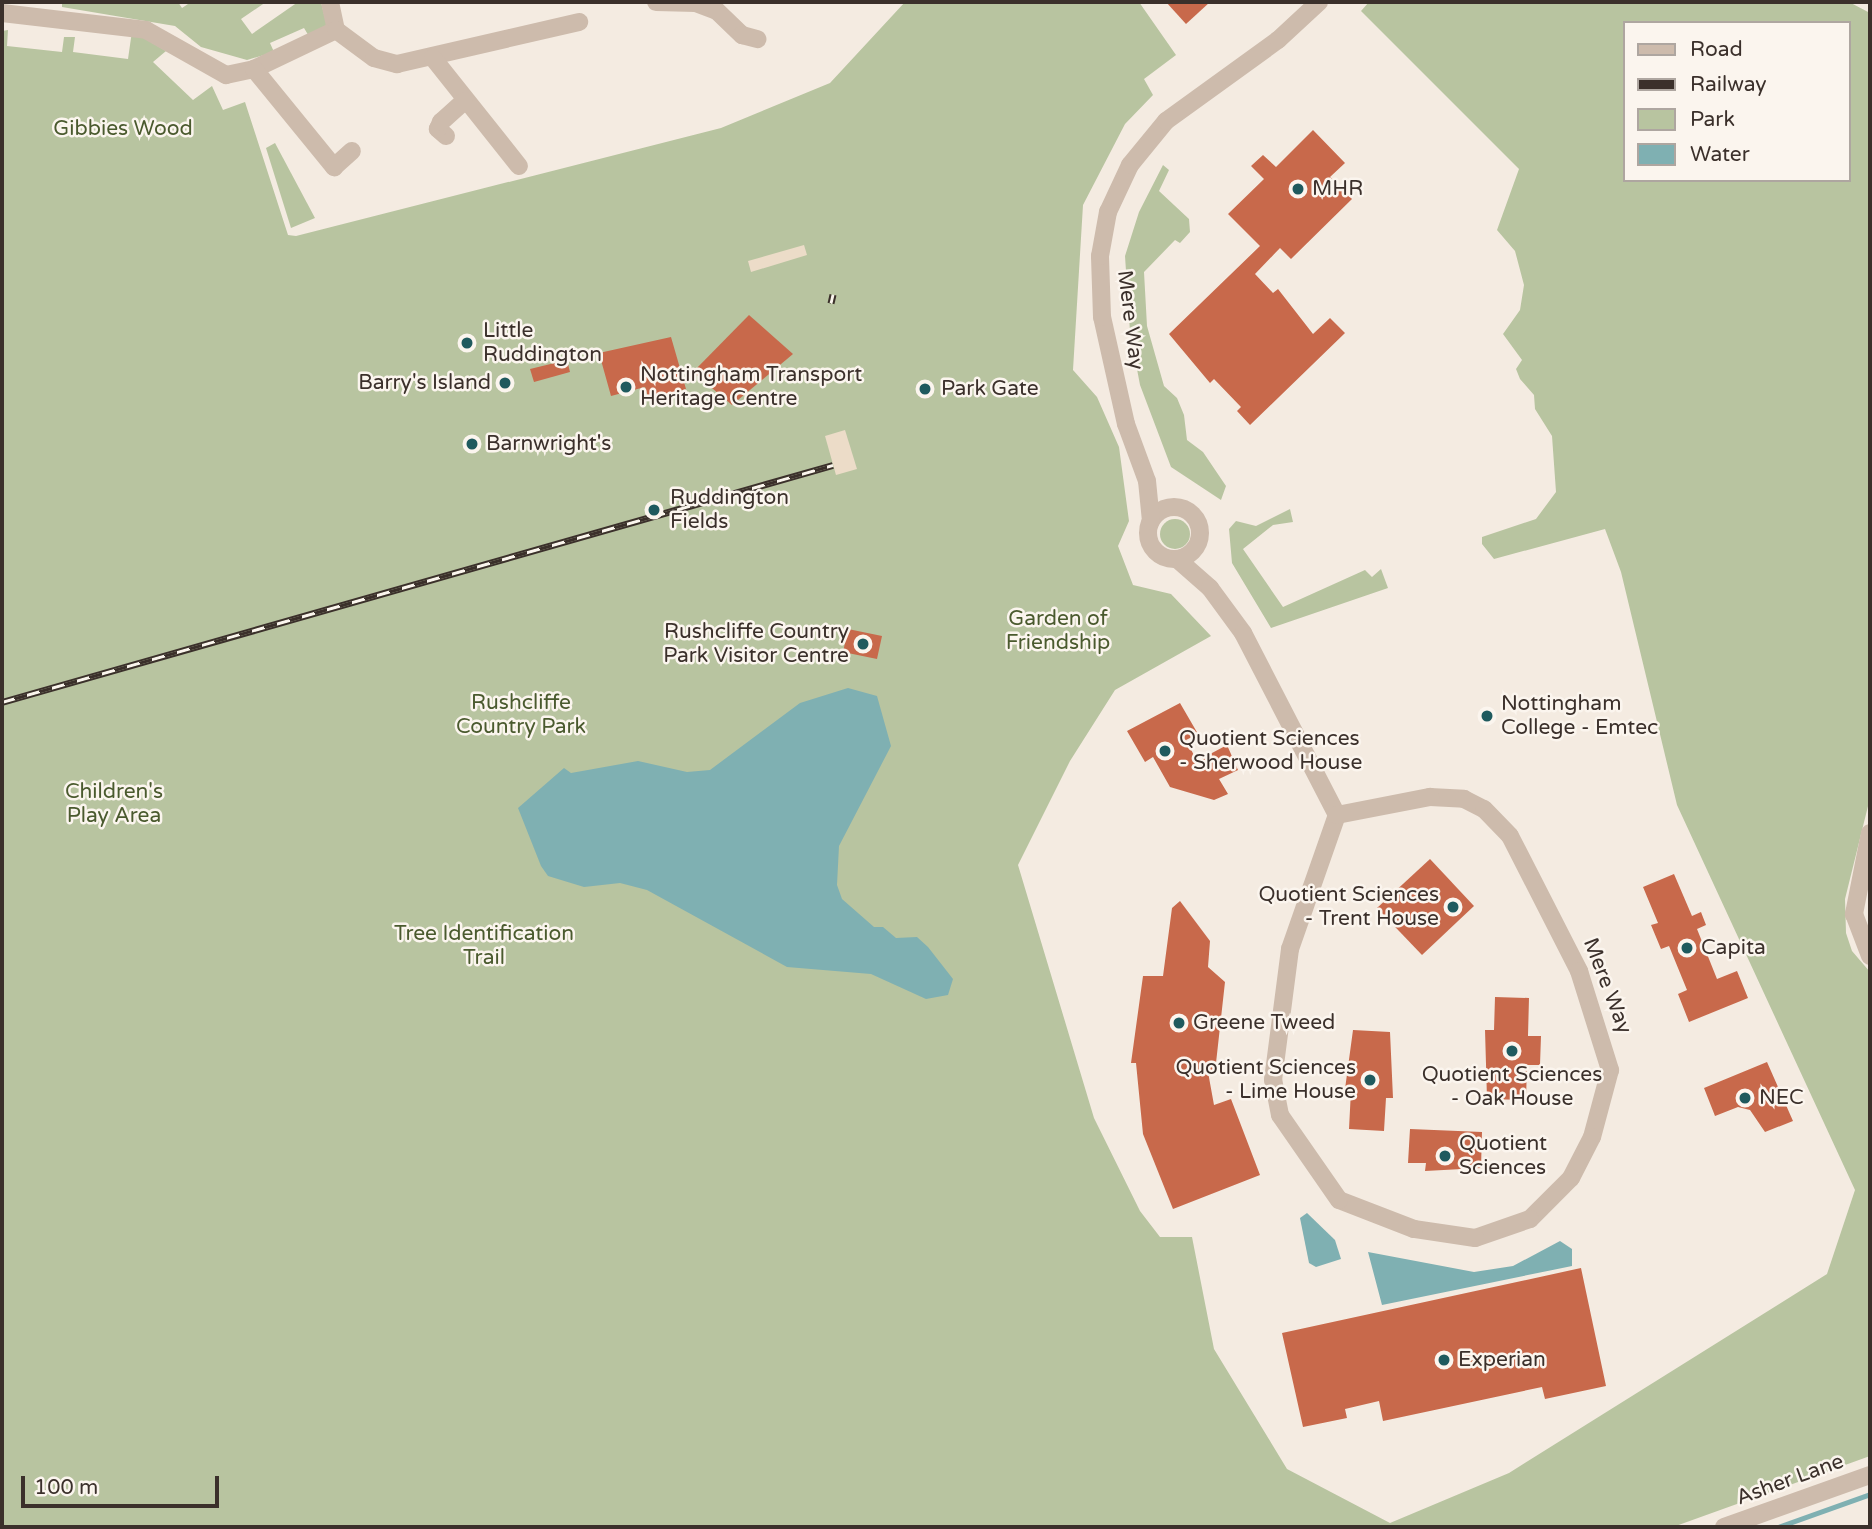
<!DOCTYPE html>
<html>
<head>
<meta charset="utf-8">
<style>
  body { margin:0 }
  #map { position:relative; width:1872px; height:1529px; overflow:hidden; background:#f4ebe1; font-family:"Varela Round",sans-serif }
  div>[style] { position:absolute }
  [style*='--x'] { left:calc(var(--x)*1px); top:calc(var(--y)*1px); width:calc(var(--w)*1px); rotate:calc(var(--a)*1deg) }
  .green>* { inset:0; background:#b8c4a0 }
  .round { border-radius:50% }
  .plaza>* { inset:0; background:#ecdcc8 }
  .water>* { inset:0; background:#7fb0b2 }
  .stream>* { height:4.5px; margin:-2.25px; padding:0 2.25px; transform-origin:2.25px; border-radius:2.25px; background:#7fb0b2 }
  .building>* { inset:0; background:#c8694b }
  .minor>* { height:18px; margin:-9px; padding:0 9px; transform-origin:9px; border-radius:9px; background:#cdbbac }
  .minor>.ring { margin:-9px; padding:0; box-sizing:content-box; background:none; border:18px solid #cdbbac; border-radius:50% }
  .rail>* { height:7px; margin-top:-3.5px; transform-origin:0; background:repeating-linear-gradient(90deg,#fbf5ee 0 13px,#3b302b 0 26px); box-sizing:border-box; border-block:2px solid #3b302b }
  .dots>* { width:19px; height:19px; translate:-50% -50%; box-sizing:border-box; border:4px solid #fbf5ee; border-radius:50% }
  span { translate:-50% -50%; white-space:nowrap; text-align:center; line-height:1.15; -webkit-text-stroke:5px #fbf5ee; paint-order:stroke }
  .park-label { font-size:21px; color:#4a5a2e }
  .poi-label { font-size:21px; color:#3b302b }
  .left { translate:0 -50%; text-align:left }
  .right { translate:-100% -50%; text-align:right }
  .street-label { font-size:21px; color:#3b302b }
  .frame { position:absolute; inset:0; border:4px solid #3b302b; pointer-events:none }
  .legend { position:absolute; left:1623px; top:21px; width:228px; height:161px; box-sizing:border-box; background:#fbf5ee; border:2px solid #aea6a0; margin:0; padding:9px 12px; list-style:none; font-size:21px; color:#3b302b }
  .legend li { display:flex; align-items:center; gap:14px; height:35px }
  .legend b { width:35px; border:2px solid #aea6a0 }
  .scale { position:absolute; left:21px; top:1476px; width:198px; height:32px; box-sizing:border-box; border:4px solid #3b302b; border-top:0; padding-left:9px; font-size:21px; line-height:24px; white-space:nowrap; color:#3b302b; -webkit-text-stroke:5px #fbf5ee; paint-order:stroke }
</style>
</head>
<body>
<div id="map">
  <div class="green">
    <i style="clip-path:polygon(62px 2px,178px 2px,182px 8px,191px 2px,266px 2px,241px 19px,252px 34px,298px 2px,321px 2px,327px 26px,310px 38px,304px 28px,270px 43px,274px 52px,247px 60px,201px 47px,175px 26px,62px 7px)"></i>
    <i style="clip-path:polygon(evenodd,905px 2px,1139px 2px,1176px 55px,1144px 79px,1153px 95px,1125px 124px,1083px 205px,1073px 370px,1097px 397px,1119px 447px,1129px 521px,1118px 546px,1133px 585px,1171px 594px,1211px 636px,1115px 690px,1070px 761px,1018px 865px,1094px 1118px,1140px 1211px,1160px 1237px,1192px 1237px,1214px 1349px,1287px 1469px,1390px 1523px,1509px 1473px,1827px 1274px,1855px 1190px,1677px 805px,1621px 572px,1605px 529px,1494px 559px,1482px 544px,1482px 537px,1536px 519px,1556px 492px,1552px 436px,1535px 409px,1534px 395px,1520px 379px,1516px 369px,1522px 360px,1503px 334px,1520px 310px,1524px 285px,1515px 251px,1497px 230px,1519px 169px,1361px 11px,1369px 2px,1849px 2px,1870px 13px,1870px 798px,1845px 899px,1846px 933px,1852px 951px,1870px 972px,1870px 1456px,1673px 1527px,2px 1527px,2px 31px,8px 30px,7px 46px,62px 52px,64px 37px,75px 37px,73px 52px,128px 59px,132px 31px,166px 51px,153px 62px,193px 100px,212px 86px,223px 110px,245px 102px,288px 235px,296px 236px,721px 128px,830px 83px,905px 2px,1625px 23px,1849px 23px,1849px 180px,1625px 180px,1625px 23px)"></i>
    <i style="clip-path:polygon(275px 143px,315px 218px,291px 228px,266px 148px)"></i>
    <i style="clip-path:polygon(1163px 165px,1169px 170px,1159px 191px,1189px 219px,1190px 232px,1180px 243px,1175px 240px,1144px 272px,1147px 326px,1164px 386px,1177px 398px,1184px 415px,1187px 440px,1203px 452px,1226px 486px,1221px 500px,1171px 467px,1140px 385px,1130px 332px,1125px 256px,1139px 212px)"></i>
    <i style="clip-path:polygon(1290px 509px,1293px 522px,1273px 525px,1243px 549px,1283px 607px,1365px 570px,1372px 577px,1381px 569px,1388px 588px,1271px 628px,1232px 563px,1229px 529px,1236px 521px,1256px 526px)"></i>
    <i class="round" style="left:1160px;top:519px;width:30px;height:30px"></i>
  </div>
  <div class="plaza">
    <i style="clip-path:polygon(804px 245px,807px 255px,751px 272px,748px 261px)"></i>
    <i style="clip-path:polygon(845px 430px,857px 469px,836px 475px,825px 436px)"></i>
  </div>
  <div class="water">
    <i style="clip-path:polygon(848px 688px,877px 696px,891px 746px,839px 846px,837px 885px,842px 899px,874px 927px,883px 927px,896px 938px,917px 937px,928px 947px,953px 979px,948px 995px,926px 999px,871px 974px,787px 967px,647px 890px,620px 883px,584px 887px,548px 876px,541px 866px,518px 808px,564px 768px,571px 773px,638px 761px,687px 772px,710px 770px,800px 703px)"></i>
    <i style="clip-path:polygon(1307px 1213px,1335px 1240px,1341px 1259px,1316px 1267px,1309px 1263px,1300px 1218px)"></i>
    <i style="clip-path:polygon(1560px 1241px,1572px 1249px,1572px 1266px,1382px 1305px,1368px 1252px,1474px 1272px,1513px 1266px)"></i>
  </div>
  <div class="stream">
    <i style="--x:1778;--y:1527;--w:98;--a:-19.7"></i>
  </div>
  <div class="building">
    <i style="clip-path:polygon(1166px 2px,1210px 2px,1186px 24px)"></i>
    <i style="clip-path:polygon(1313px 130px,1345px 163px,1330px 177px,1352px 199px,1291px 259px,1280px 248px,1255px 274px,1273px 293px,1278px 289px,1313px 334px,1330px 318px,1345px 333px,1250px 425px,1237px 411px,1241px 407px,1214px 379px,1210px 383px,1169px 334px,1260px 246px,1228px 214px,1264px 179px,1251px 166px,1263px 155px,1276px 167px)"></i>
    <i style="clip-path:polygon(749px 315px,793px 354px,732px 405px,693px 372px)"></i>
    <i style="clip-path:polygon(671px 337px,686px 389px,649px 400px,645px 387px,611px 396px,599px 353px)"></i>
    <i style="clip-path:polygon(567px 360px,570px 372px,534px 382px,530px 369px)"></i>
    <i style="clip-path:polygon(848px 629px,882px 636px,877px 659px,843px 652px)"></i>
    <i style="clip-path:polygon(1180px 703px,1198px 734px,1186px 740px,1197px 761px,1227px 745px,1238px 770px,1219px 779px,1228px 794px,1214px 800px,1170px 787px,1153px 757px,1145px 762px,1127px 731px)"></i>
    <i style="clip-path:polygon(1430px 859px,1474px 906px,1422px 955px,1377px 908px)"></i>
    <i style="clip-path:polygon(1674px 874px,1692px 916px,1701px 912px,1706px 925px,1697px 929px,1717px 979px,1737px 971px,1748px 998px,1689px 1022px,1678px 994px,1687px 990px,1669px 946px,1661px 949px,1651px 925px,1658px 923px,1643px 887px)"></i>
    <i style="clip-path:polygon(1180px 901px,1210px 941px,1208px 967px,1225px 982px,1215px 1072px,1208px 1072px,1214px 1105px,1231px 1099px,1260px 1175px,1173px 1209px,1143px 1134px,1136px 1063px,1131px 1063px,1143px 976px,1163px 976px,1172px 908px)"></i>
    <i style="clip-path:polygon(1495px 997px,1529px 998px,1528px 1036px,1541px 1036px,1540px 1065px,1527px 1065px,1526px 1100px,1487px 1099px,1485px 1030px,1494px 1030px)"></i>
    <i style="clip-path:polygon(1353px 1030px,1390px 1032px,1393px 1098px,1386px 1098px,1384px 1131px,1349px 1129px,1351px 1090px,1345px 1089px)"></i>
    <i style="clip-path:polygon(1767px 1062px,1793px 1121px,1765px 1132px,1750px 1110px,1738px 1107px,1715px 1116px,1704px 1088px)"></i>
    <i style="clip-path:polygon(1410px 1129px,1482px 1132px,1481px 1168px,1425px 1171px,1426px 1163px,1408px 1163px)"></i>
    <i style="clip-path:polygon(1581px 1268px,1606px 1386px,1545px 1399px,1542px 1387px,1383px 1421px,1379px 1401px,1345px 1409px,1347px 1418px,1303px 1427px,1282px 1333px)"></i>
  </div>
  <div class="minor">
    <i style="--x:330;--y:2;--w:29;--a:78"></i>
    <i style="--x:656;--y:2;--w:40;--a:1.4"></i>
    <i style="--x:696;--y:3;--w:22;--a:21"></i>
    <i style="--x:717;--y:11;--w:35;--a:44"></i>
    <i style="--x:742;--y:35;--w:16;--a:15"></i>
    <i style="--x:2;--y:13;--w:145;--a:6.7"></i>
    <i style="--x:146;--y:30;--w:92;--a:29.4"></i>
    <i style="--x:226;--y:75;--w:29;--a:-12"></i>
    <i style="--x:254;--y:69;--w:91;--a:-25.4"></i>
    <i style="--x:336;--y:30;--w:47;--a:36.4"></i>
    <i style="--x:374;--y:58;--w:24;--a:15"></i>
    <i style="--x:397;--y:64;--w:187;--a:-13"></i>
    <i style="--x:433;--y:58;--w:138;--a:51.5"></i>
    <i style="--x:254;--y:69;--w:127;--a:50.8"></i>
    <i style="--x:334;--y:167;--w:24;--a:-42"></i>
    <i style="--x:446;--y:136;--w:11;--a:-139"></i>
    <i style="--x:438;--y:129;--w:8;--a:-67"></i>
    <i style="--x:441;--y:122;--w:31;--a:-42"></i>
    <i class="ring" style="left:1148px;top:507px;width:34px;height:34px"></i>
    <i style="--x:1151;--y:521;--w:40;--a:-95.7"></i>
    <i style="--x:1147;--y:481;--w:61;--a:-110.2"></i>
    <i style="--x:1126;--y:424;--w:110;--a:-102.6"></i>
    <i style="--x:1102;--y:317;--w:61;--a:-91.9"></i>
    <i style="--x:1100;--y:256;--w:45;--a:-79.7"></i>
    <i style="--x:1108;--y:212;--w:52;--a:-64.9"></i>
    <i style="--x:1130;--y:165;--w:57;--a:-50.7"></i>
    <i style="--x:1166;--y:121;--w:138;--a:-35.9"></i>
    <i style="--x:1278;--y:40;--w:56;--a:-42.8"></i>
    <i style="--x:1177;--y:559;--w:44;--a:41.3"></i>
    <i style="--x:1210;--y:588;--w:56;--a:53.7"></i>
    <i style="--x:1243;--y:633;--w:205;--a:62.7"></i>
    <i style="--x:1430;--y:797;--w:34;--a:3"></i>
    <i style="--x:1464;--y:799;--w:22;--a:27"></i>
    <i style="--x:1484;--y:809;--w:37;--a:46"></i>
    <i style="--x:1510;--y:836;--w:152;--a:62.9"></i>
    <i style="--x:1579;--y:971;--w:104;--a:72.6"></i>
    <i style="--x:1610;--y:1070;--w:69;--a:105"></i>
    <i style="--x:1592;--y:1137;--w:46;--a:117.1"></i>
    <i style="--x:1571;--y:1178;--w:58;--a:135"></i>
    <i style="--x:1530;--y:1219;--w:58;--a:160.9"></i>
    <i style="--x:1475;--y:1238;--w:62;--a:-171.6"></i>
    <i style="--x:1414;--y:1229;--w:80;--a:-158.9"></i>
    <i style="--x:1339;--y:1200;--w:103;--a:-124.8"></i>
    <i style="--x:1280;--y:1115;--w:36;--a:-101"></i>
    <i style="--x:1273;--y:1080;--w:132;--a:-82.6"></i>
    <i style="--x:1290;--y:949;--w:142;--a:-70.7"></i>
    <i style="--x:1337;--y:815;--w:95;--a:-11"></i>
    <i style="--x:1870;--y:833;--w:83;--a:101.2"></i>
    <i style="--x:1854;--y:914;--w:45;--a:69.1"></i>
    <i style="--x:1724;--y:1527;--w:155;--a:-19.6"></i>
  </div>
  <div class="rail">
    <i style="--x:831;--y:303;--w:9;--a:-77"></i>
    <i style="--x:2;--y:702;--w:864;--a:-15.92"></i>
  </div>
  <div class="dots">
    <i style="left:1298px;top:189px;background:#1f5a5e"></i>
    <i style="left:467px;top:343px;background:#1f5a5e"></i>
    <i style="left:505px;top:383px;background:#1f5a5e"></i>
    <i style="left:626px;top:387px;background:#1f5a5e"></i>
    <i style="left:925px;top:389px;background:#1f5a5e"></i>
    <i style="left:472px;top:444px;background:#1f5a5e"></i>
    <i style="left:654px;top:510px;background:#1f5a5e"></i>
    <i style="left:863px;top:644px;background:#1f5a5e"></i>
    <i style="left:1487px;top:716px;background:#1f5a5e"></i>
    <i style="left:1165px;top:751px;background:#1f5a5e"></i>
    <i style="left:1453px;top:907px;background:#1f5a5e"></i>
    <i style="left:1687px;top:948px;background:#1f5a5e"></i>
    <i style="left:1179px;top:1023px;background:#1f5a5e"></i>
    <i style="left:1512px;top:1051px;background:#1f5a5e"></i>
    <i style="left:1370px;top:1080px;background:#1f5a5e"></i>
    <i style="left:1745px;top:1098px;background:#1f5a5e"></i>
    <i style="left:1445px;top:1156px;background:#1f5a5e"></i>
    <i style="left:1444px;top:1360px;background:#1f5a5e"></i>
  </div>
  <div class="park-label">
    <span style="left:123px;top:129px">Gibbies Wood</span>
    <span style="left:1058px;top:631px">Garden of<br>Friendship</span>
    <span style="left:521px;top:715px">Rushcliffe<br>Country Park</span>
    <span style="left:114px;top:804px">Children's<br>Play Area</span>
    <span style="left:484px;top:946px">Tree Identification<br>Trail</span>
  </div>
  <div class="poi-label">
    <span class="left" style="left:1312px;top:189px">MHR</span>
    <span class="left" style="left:483px;top:343px">Little<br>Ruddington</span>
    <span class="left" style="left:640px;top:387px">Nottingham Transport<br>Heritage Centre</span>
    <span class="right" style="left:491px;top:383px">Barry's Island</span>
    <span class="left" style="left:941px;top:389px">Park Gate</span>
    <span class="left" style="left:486px;top:444px">Barnwright's</span>
    <span class="left" style="left:670px;top:510px">Ruddington<br>Fields</span>
    <span class="right" style="left:849px;top:644px">Rushcliffe Country<br>Park Visitor Centre</span>
    <span class="left" style="left:1501px;top:716px">Nottingham<br>College - Emtec</span>
    <span class="left" style="left:1179px;top:751px">Quotient Sciences<br>- Sherwood House</span>
    <span class="right" style="left:1439px;top:907px">Quotient Sciences<br>- Trent House</span>
    <span class="left" style="left:1701px;top:948px">Capita</span>
    <span class="left" style="left:1193px;top:1023px">Greene Tweed</span>
    <span class="right" style="left:1356px;top:1080px">Quotient Sciences<br>- Lime House</span>
    <span style="left:1512px;top:1087px">Quotient Sciences<br>- Oak House</span>
    <span class="left" style="left:1759px;top:1098px">NEC</span>
    <span class="left" style="left:1459px;top:1156px">Quotient<br>Sciences</span>
    <span class="left" style="left:1458px;top:1360px">Experian</span>
  </div>
  <div class="street-label">
    <span style="left:1130px;top:320px;rotate:83deg">Mere Way</span>
    <span style="left:1607px;top:986px;rotate:69deg">Mere Way</span>
    <span style="left:1790px;top:1480px;rotate:-20deg">Asher Lane</span>
  </div>
  <div class="frame"></div>
  <ul class="legend">
  <li><b style="height:9px;background:#cdbbac"></b>Road</li>
  <li><b style="height:9px;background:#3b302b"></b>Railway</li>
  <li><b style="height:19px;background:#b8c4a0"></b>Park</li>
  <li><b style="height:19px;background:#7fb0b2"></b>Water</li>
  </ul>
  <div class="scale">100 m</div>
</div>
</body>
</html>
